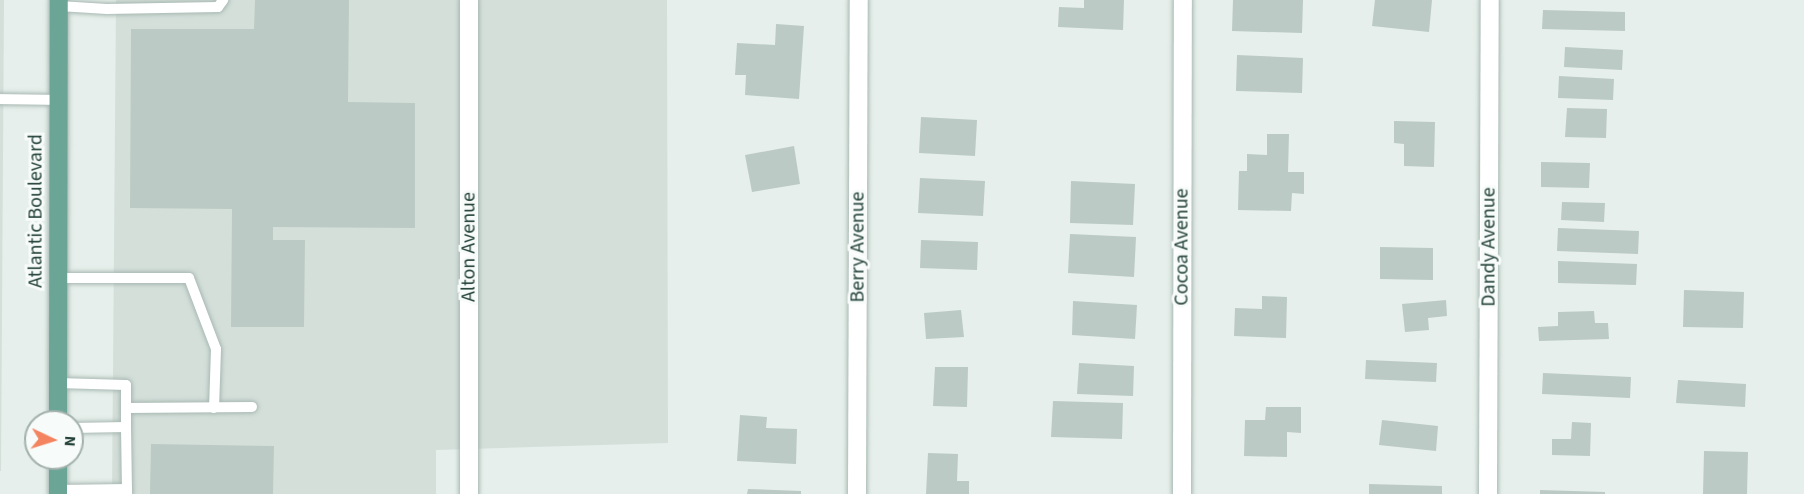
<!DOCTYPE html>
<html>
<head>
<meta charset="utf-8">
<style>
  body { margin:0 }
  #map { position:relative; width:1804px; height:494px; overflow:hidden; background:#e6efeb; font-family:"Source Sans 3",sans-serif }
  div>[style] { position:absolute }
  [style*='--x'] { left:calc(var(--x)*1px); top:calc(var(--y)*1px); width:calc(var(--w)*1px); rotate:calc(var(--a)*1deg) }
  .built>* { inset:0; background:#d4dfda }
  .building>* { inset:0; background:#bbcac4 }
  .roads { filter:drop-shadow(0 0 2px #a8b8b2) drop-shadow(0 0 2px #a8b8b2) }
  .lane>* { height:10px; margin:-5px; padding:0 5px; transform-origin:5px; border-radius:5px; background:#fff }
  .street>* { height:18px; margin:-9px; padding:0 9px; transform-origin:9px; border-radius:9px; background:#fff }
  .primary>* { height:18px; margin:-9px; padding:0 9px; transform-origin:9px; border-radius:9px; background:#6aa596 }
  span { translate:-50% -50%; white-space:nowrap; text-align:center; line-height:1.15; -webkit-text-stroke:6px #f7fbf9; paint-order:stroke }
  .street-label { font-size:20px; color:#24423a }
  .north { position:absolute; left:24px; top:410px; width:60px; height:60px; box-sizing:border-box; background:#f7fbf9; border:2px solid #a3b1ad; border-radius:50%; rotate:94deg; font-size:16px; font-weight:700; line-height:24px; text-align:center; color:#24423a }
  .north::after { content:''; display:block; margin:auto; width:21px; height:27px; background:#f4845f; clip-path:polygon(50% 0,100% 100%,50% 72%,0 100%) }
</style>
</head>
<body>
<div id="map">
  <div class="built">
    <i style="clip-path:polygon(0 0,4px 0,1px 471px,0 471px)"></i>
    <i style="clip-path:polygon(116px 0,667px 0,668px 443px,436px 450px,436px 494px,112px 494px)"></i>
  </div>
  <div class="building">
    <i style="clip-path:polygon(255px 0,349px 0,348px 102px,415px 103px,415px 228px,273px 227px,273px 240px,305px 240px,304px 327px,231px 327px,232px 209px,130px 208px,131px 29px,254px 29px)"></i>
    <i style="clip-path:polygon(1084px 0,1124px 0,1123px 30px,1058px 27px,1059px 7px,1084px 8px)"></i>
    <i style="clip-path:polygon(1233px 0,1303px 0,1302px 33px,1232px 31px)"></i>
    <i style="clip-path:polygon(1375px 0,1432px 0,1429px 32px,1372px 26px)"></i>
    <i style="clip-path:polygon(1543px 10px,1625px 12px,1625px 31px,1542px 29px)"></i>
    <i style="clip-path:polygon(776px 24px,804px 26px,799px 99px,745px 95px,746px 75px,735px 75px,737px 43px,775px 45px)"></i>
    <i style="clip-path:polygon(1565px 47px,1623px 50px,1622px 70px,1564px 67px)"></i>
    <i style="clip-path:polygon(1237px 55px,1303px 58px,1302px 93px,1236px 91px)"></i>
    <i style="clip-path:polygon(1559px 76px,1614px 79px,1613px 100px,1558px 98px)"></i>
    <i style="clip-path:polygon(1567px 108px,1607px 109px,1606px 138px,1565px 137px)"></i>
    <i style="clip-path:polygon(921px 117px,977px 120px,975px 156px,919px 153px)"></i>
    <i style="clip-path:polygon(1394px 121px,1435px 122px,1434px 167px,1404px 166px,1404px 144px,1394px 143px)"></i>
    <i style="clip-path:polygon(1267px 134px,1289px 134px,1288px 172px,1304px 172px,1304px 194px,1292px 193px,1291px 211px,1238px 210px,1239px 171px,1247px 171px,1247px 154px,1267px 155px)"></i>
    <i style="clip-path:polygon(794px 146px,800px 184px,752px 192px,745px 155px)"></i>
    <i style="clip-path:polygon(1541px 162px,1590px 163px,1589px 188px,1541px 187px)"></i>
    <i style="clip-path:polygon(920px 178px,985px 181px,983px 216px,918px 213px)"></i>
    <i style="clip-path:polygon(1071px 181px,1135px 184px,1133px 225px,1070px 223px)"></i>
    <i style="clip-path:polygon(1562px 202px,1605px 203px,1604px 222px,1561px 220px)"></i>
    <i style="clip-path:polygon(1558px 228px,1639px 231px,1638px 254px,1557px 251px)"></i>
    <i style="clip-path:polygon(1070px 234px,1136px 237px,1134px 277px,1068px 273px)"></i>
    <i style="clip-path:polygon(921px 240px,978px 242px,977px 270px,920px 268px)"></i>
    <i style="clip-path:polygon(1380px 247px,1433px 248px,1433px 280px,1380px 279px)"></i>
    <i style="clip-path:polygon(1558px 261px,1637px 264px,1636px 285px,1558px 283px)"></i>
    <i style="clip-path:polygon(1684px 290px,1744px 292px,1743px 328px,1683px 327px)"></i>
    <i style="clip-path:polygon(1262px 296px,1287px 297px,1286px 338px,1234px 336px,1235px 308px,1262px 309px)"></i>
    <i style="clip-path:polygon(1446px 300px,1447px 316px,1428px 318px,1429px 330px,1405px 332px,1402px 304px)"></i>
    <i style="clip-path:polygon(1073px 301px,1137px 305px,1135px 339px,1072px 335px)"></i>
    <i style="clip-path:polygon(961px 310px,964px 337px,926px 339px,924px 313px)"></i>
    <i style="clip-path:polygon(1594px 311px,1595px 323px,1608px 323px,1609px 339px,1539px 341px,1538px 327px,1558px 326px,1558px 312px)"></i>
    <i style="clip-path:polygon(1366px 360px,1437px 363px,1436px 382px,1365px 379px)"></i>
    <i style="clip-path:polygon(1079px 363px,1134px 366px,1133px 396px,1077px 394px)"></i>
    <i style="clip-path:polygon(935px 367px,968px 367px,967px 407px,933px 406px)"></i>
    <i style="clip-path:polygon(1543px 373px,1631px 377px,1630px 398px,1542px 394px)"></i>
    <i style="clip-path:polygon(1678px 380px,1746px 384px,1745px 407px,1676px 403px)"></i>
    <i style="clip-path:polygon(1053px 401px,1123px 403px,1122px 439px,1051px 437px)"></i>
    <i style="clip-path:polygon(1266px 407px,1301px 407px,1301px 433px,1287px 432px,1287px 457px,1244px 456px,1245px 420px,1265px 420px)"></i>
    <i style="clip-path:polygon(740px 415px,767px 417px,766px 428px,797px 429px,796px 464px,737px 461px)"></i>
    <i style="clip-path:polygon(1382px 420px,1438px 426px,1436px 451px,1379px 445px)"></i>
    <i style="clip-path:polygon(1572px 422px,1591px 423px,1590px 456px,1552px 455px,1552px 439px,1571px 439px)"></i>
    <i style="clip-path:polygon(151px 444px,274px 446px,273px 494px,150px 494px)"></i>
    <i style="clip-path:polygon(1704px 451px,1748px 452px,1747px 494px,1703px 494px)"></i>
    <i style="clip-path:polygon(928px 453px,958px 454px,957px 481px,969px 481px,969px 494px,926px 494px)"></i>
    <i style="clip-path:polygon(1369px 484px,1442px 486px,1442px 494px,1369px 494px)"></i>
    <i style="clip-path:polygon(748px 489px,801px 491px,801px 494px,747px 494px)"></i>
    <i style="clip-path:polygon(1540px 490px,1605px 492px,1605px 494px,1540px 494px)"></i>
  </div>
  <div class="roads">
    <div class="lane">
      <i style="--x:59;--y:6;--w:48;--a:3.6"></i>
      <i style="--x:107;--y:9;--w:111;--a:-1"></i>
      <i style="--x:218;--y:7;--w:9;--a:-54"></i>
      <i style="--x:0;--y:99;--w:58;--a:1"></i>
      <i style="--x:58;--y:278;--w:131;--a:0"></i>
      <i style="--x:189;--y:278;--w:76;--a:69.2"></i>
      <i style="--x:216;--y:349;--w:59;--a:91.9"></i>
      <i style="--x:58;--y:383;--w:68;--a:1.7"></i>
      <i style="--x:126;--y:385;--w:42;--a:90"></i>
      <i style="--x:126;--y:427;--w:54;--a:178.9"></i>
      <i style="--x:126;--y:408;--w:126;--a:-0.5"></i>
      <i style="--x:126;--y:427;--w:67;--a:89.1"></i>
      <i style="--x:58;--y:490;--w:69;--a:-0.8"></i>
    </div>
    <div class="street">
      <i style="--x:469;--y:494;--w:494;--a:-90"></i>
      <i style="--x:857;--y:494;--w:494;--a:-89.8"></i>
      <i style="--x:1182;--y:494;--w:494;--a:-89.9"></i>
      <i style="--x:1488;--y:494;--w:494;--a:-89.8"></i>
    </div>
    <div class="primary">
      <i style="--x:58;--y:422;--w:422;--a:-89.9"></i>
      <i style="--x:58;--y:494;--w:36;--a:-90"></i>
    </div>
  </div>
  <div class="street-label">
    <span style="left:36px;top:211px;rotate:-90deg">Atlantic Boulevard</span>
    <span style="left:469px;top:247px;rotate:-90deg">Alton Avenue</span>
    <span style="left:858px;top:247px;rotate:-90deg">Berry Avenue</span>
    <span style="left:1182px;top:247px;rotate:-90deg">Cocoa Avenue</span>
    <span style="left:1489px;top:247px;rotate:-90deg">Dandy Avenue</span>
  </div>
  <div class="north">N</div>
</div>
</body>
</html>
